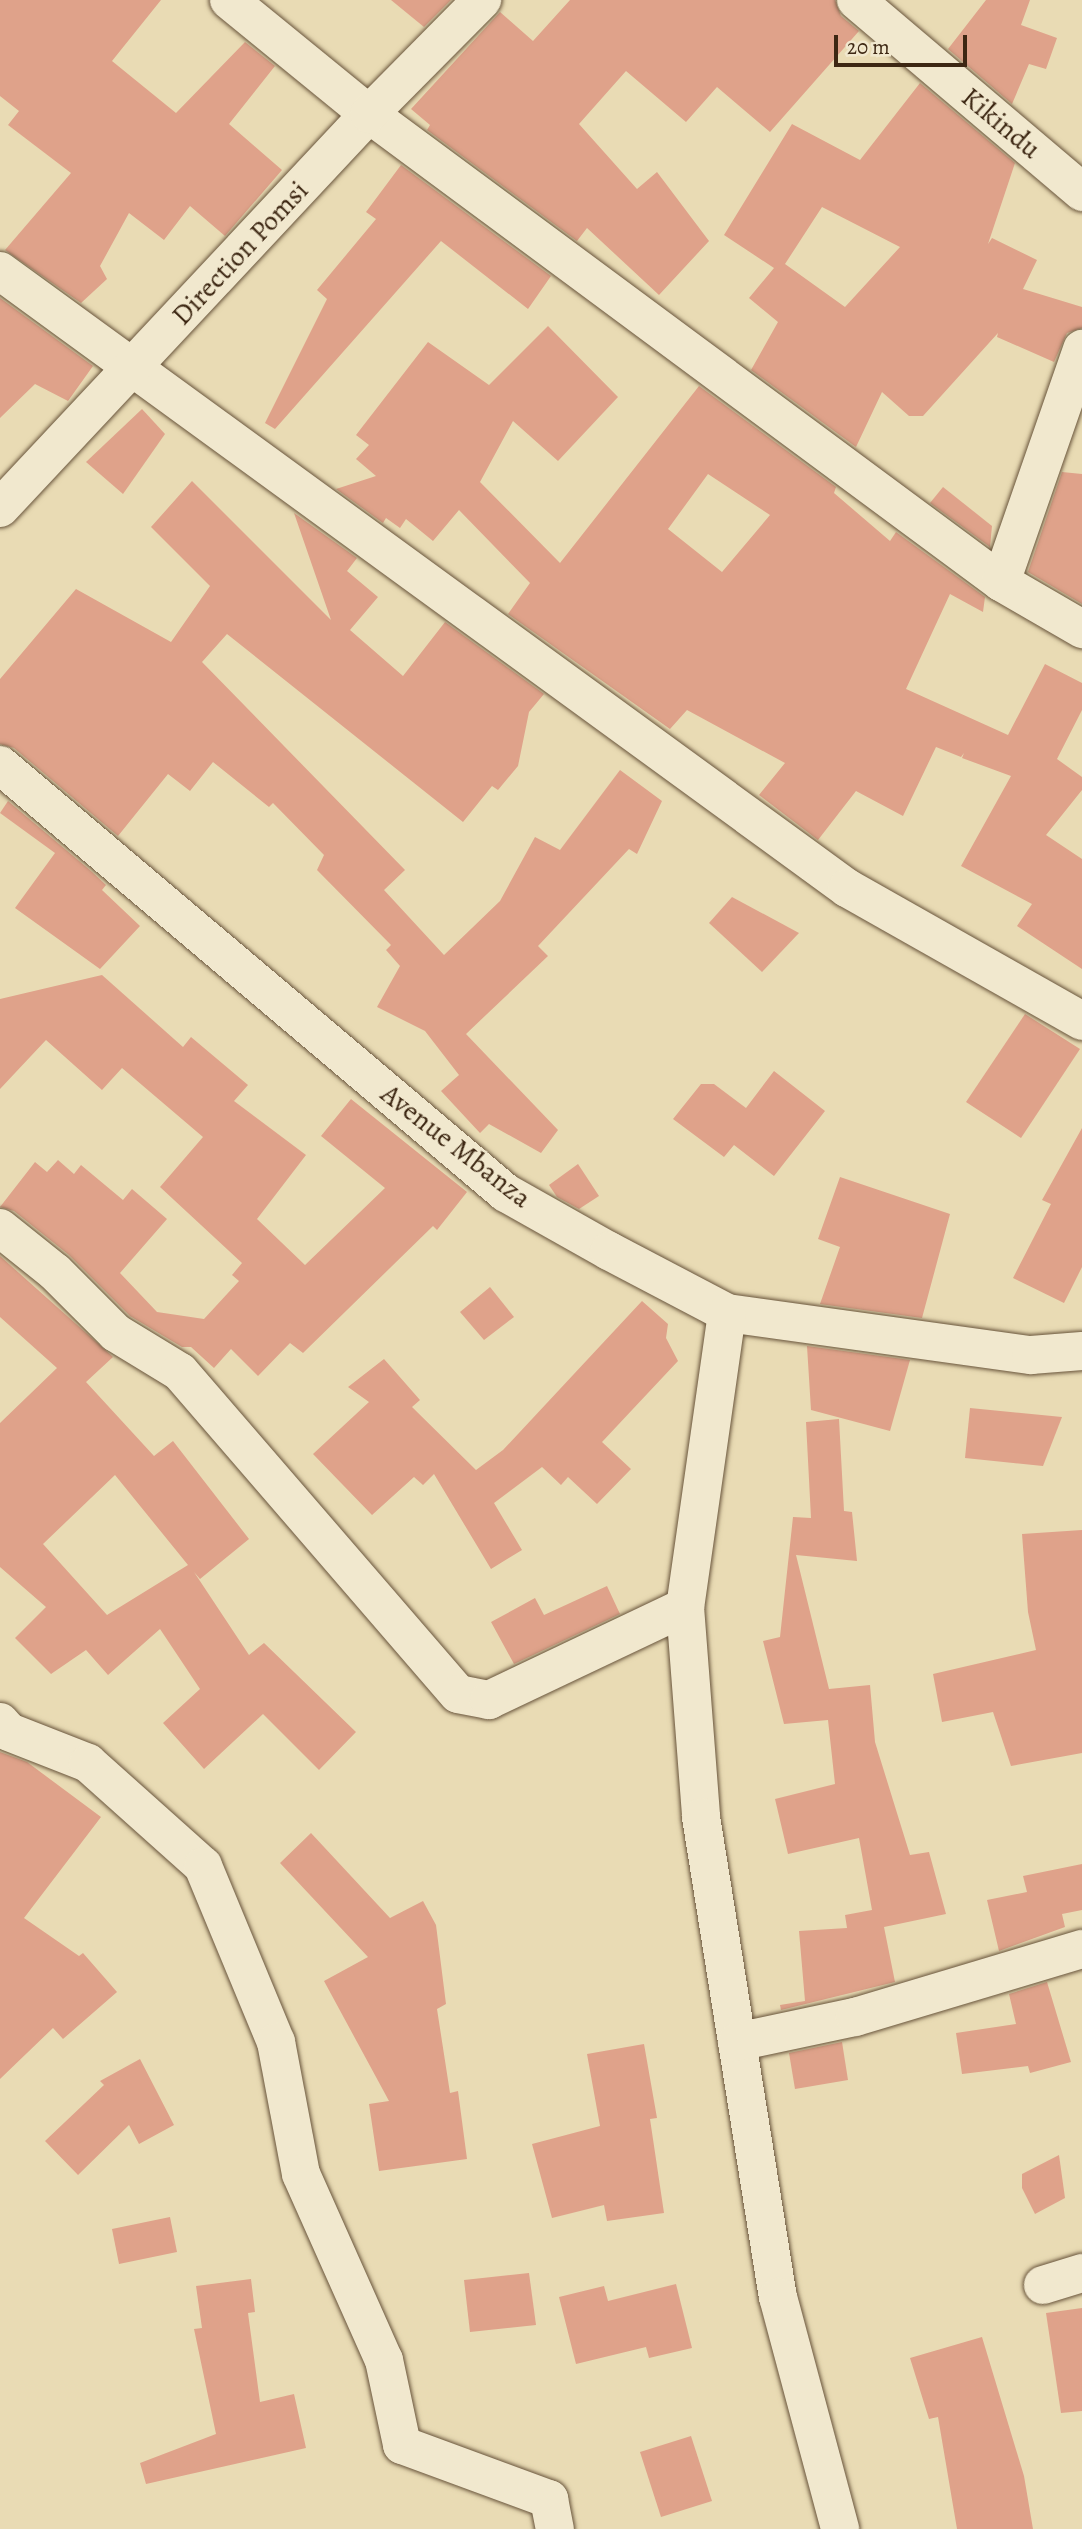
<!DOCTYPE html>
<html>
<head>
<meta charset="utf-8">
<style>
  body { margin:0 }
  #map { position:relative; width:1082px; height:2529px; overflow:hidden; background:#e9dbb4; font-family:Alegreya,serif }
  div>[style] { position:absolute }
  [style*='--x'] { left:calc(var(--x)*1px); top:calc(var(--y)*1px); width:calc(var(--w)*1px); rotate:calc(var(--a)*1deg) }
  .building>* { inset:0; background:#dfa28a }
  .roads { filter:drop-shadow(0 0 2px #68543b) drop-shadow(0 0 2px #68543b) }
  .minor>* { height:38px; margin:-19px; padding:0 19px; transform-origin:19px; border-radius:19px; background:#f1e8ce }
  span { translate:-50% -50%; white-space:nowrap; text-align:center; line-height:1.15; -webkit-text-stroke:5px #f1e8ce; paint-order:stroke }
  .street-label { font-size:28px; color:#3d2713 }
  .scale { position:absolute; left:834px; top:35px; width:133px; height:32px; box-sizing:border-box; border:4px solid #3d2713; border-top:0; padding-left:9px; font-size:21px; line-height:24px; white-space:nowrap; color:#3d2713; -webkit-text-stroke:5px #f1e8ce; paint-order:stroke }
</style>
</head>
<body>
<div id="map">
  <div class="building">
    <i style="clip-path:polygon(0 0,161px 0,112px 61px,176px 113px,245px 42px,275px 66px,229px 124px,282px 170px,225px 236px,190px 206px,164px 240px,129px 213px,100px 266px,107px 279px,81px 303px,5px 250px,71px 173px,8px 125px,19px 111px,0 96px)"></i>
    <i style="clip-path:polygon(391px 0,451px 0,424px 27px)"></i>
    <i style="clip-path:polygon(570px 0,835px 0,841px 16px,859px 31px,770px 132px,717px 87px,686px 122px,626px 71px,579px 124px,637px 189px,657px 172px,709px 241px,659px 295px,587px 228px,577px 241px,427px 130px,430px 125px,411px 109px,500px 12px,533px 41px)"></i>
    <i style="clip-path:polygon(986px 0,1030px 0,1021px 25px,1057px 38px,1046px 69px,1029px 64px,1012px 104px,948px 49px)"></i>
    <i style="clip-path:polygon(evenodd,920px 83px,1015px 163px,988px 244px,992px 238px,1037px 260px,1023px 289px,1082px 307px,1082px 328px,1067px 333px,1054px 362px,997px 337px,998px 333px,923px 416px,909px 416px,882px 392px,856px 447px,751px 370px,778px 322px,749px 298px,774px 268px,724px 235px,792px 124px,860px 160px,920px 83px,822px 207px,900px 247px,845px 307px,785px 264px,822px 207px)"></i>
    <i style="clip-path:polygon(401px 165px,551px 276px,528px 309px,441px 241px,275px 429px,265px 423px,327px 299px,317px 290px,376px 219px,366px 212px)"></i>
    <i style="clip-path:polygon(0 298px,93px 366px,68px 401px,35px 384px,0 418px)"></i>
    <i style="clip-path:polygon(evenodd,548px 326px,618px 397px,558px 461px,513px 421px,480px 482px,560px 563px,699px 386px,836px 487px,834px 493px,890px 541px,896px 532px,985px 597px,983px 612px,950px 594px,906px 689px,1008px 735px,1045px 664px,1082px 683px,1082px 710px,1057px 759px,1082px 777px,1082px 790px,1046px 835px,1082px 859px,1082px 969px,1017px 926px,1032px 904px,961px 866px,1011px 776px,962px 758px,964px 753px,961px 757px,936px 747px,903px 816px,856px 791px,818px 840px,759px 795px,785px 763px,687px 710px,670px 729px,508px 614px,530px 583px,459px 510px,433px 541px,406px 519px,400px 528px,386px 518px,383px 523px,336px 489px,376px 476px,356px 459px,369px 445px,356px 435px,428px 342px,489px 385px,548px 326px,708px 474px,770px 515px,722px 572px,668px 529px,708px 474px)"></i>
    <i style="clip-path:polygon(142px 409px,165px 434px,123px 494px,86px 462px)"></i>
    <i style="clip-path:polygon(1062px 472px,1082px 474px,1082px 604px,1028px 572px)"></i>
    <i style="clip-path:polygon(192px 481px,331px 620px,294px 513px,357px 558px,347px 571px,378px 597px,350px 630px,403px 676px,445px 622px,544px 694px,529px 712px,518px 766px,498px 790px,492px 786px,463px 822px,227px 634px,202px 662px,405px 870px,384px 890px,444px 955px,500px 901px,535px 837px,560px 850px,620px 770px,662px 801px,637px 854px,629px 849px,538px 946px,548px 956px,466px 1034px,558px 1130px,541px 1153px,489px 1124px,480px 1133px,441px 1091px,459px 1075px,425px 1031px,377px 1007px,400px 966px,386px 950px,391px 945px,317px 870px,324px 855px,273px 803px,269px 807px,213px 762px,190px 791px,168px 774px,118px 836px,14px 748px,0 744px,0 679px,76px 589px,171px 642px,210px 586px,151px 527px)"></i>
    <i style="clip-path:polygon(943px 487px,992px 526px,990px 547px,930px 503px)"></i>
    <i style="clip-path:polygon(8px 801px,91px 871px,106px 885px,102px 890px,140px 926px,100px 969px,15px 908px,55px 853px,0 813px)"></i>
    <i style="clip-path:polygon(732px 897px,799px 933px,762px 972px,709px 923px)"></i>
    <i style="clip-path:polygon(102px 975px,183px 1047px,191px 1037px,248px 1085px,234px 1101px,306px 1155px,257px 1219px,305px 1265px,385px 1188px,321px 1136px,351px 1099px,467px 1192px,437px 1230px,433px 1226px,303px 1353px,290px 1343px,258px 1376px,231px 1349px,214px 1368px,191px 1347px,182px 1347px,130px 1316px,69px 1255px,14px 1211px,0 1207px,35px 1162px,47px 1172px,58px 1160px,74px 1174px,81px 1165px,123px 1200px,132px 1189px,167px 1219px,120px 1273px,157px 1312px,204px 1319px,239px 1281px,232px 1275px,242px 1263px,160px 1187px,203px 1137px,122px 1068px,102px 1090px,46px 1040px,0 1089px,0 999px)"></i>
    <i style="clip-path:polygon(1025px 1014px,1080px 1049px,1021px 1138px,966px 1102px)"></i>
    <i style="clip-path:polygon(774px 1071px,825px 1111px,774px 1176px,734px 1145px,724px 1157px,673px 1119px,701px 1084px,714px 1084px,746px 1108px)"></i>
    <i style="clip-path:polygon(1082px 1128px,1082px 1267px,1064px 1303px,1013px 1278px,1051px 1204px,1042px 1200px)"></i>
    <i style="clip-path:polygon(578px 1164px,599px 1196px,579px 1209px,557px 1197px,549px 1185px)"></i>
    <i style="clip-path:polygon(840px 1177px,950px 1214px,922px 1318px,820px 1304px,840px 1247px,818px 1239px)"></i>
    <i style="clip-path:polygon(evenodd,0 1256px,113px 1357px,86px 1382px,154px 1456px,173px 1441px,249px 1539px,200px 1579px,194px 1572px,249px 1655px,264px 1643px,356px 1732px,319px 1770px,263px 1714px,204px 1769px,163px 1723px,200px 1689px,160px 1629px,108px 1675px,86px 1650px,51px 1674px,15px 1638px,46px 1607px,0 1567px,0 1423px,57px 1368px,0 1317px,0 1256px,115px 1475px,188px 1565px,107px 1615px,43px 1544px,115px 1475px)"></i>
    <i style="clip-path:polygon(490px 1287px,514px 1317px,484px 1340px,460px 1312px)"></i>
    <i style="clip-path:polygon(642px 1301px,668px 1324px,666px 1338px,678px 1361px,602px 1442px,631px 1469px,597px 1504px,568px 1477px,561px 1485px,542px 1467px,494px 1503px,522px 1550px,491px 1569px,434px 1474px,423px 1485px,414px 1477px,372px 1515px,313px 1454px,369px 1402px,348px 1387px,384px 1359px,420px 1400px,412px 1407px,476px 1470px,503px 1450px)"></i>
    <i style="clip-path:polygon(807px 1346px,910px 1360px,890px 1431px,811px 1410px)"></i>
    <i style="clip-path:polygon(970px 1408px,1062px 1417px,1043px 1466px,965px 1458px)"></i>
    <i style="clip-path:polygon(839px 1419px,844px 1511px,852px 1512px,857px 1561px,796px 1555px,829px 1689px,870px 1685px,875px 1742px,910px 1855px,929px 1852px,946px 1914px,884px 1927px,895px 1982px,781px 2010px,780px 2005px,805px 2001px,799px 1931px,847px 1928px,845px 1915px,872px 1910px,859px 1838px,788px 1854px,775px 1799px,835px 1784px,828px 1720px,784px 1724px,763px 1641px,780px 1637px,793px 1517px,811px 1518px,806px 1422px)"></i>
    <i style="clip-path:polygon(1082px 1530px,1082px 1753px,1011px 1766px,993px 1712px,942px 1722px,933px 1674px,1036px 1650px,1028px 1612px,1022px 1534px)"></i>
    <i style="clip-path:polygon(607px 1586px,620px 1614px,514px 1664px,491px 1622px,535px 1598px,544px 1615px)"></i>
    <i style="clip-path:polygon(0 1752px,27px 1762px,101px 1817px,24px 1918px,79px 1956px,83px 1953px,117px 1992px,63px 2039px,53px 2028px,0 2079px)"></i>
    <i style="clip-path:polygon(311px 1833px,390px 1918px,423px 1901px,436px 1925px,446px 2004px,437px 2009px,450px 2093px,458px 2091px,467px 2159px,379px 2171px,369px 2104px,389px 2101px,324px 1981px,368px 1957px,280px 1863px)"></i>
    <i style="clip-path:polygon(1082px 1864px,1082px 1910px,1062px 1914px,1065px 1927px,999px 1951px,987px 1900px,1027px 1892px,1023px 1876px)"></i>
    <i style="clip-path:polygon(1047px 1982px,1071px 2062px,1030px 2073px,1028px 2066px,962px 2074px,956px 2033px,1016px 2024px,1009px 1994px)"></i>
    <i style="clip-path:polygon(842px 2042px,848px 2080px,795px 2089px,789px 2053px)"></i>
    <i style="clip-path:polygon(644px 2044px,657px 2118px,650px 2119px,664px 2213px,607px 2221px,604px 2205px,552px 2218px,532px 2144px,600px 2126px,587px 2054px)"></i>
    <i style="clip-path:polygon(140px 2059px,174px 2125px,139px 2144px,129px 2125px,78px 2175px,45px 2141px,104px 2085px,100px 2081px)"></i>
    <i style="clip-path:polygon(1059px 2155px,1065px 2198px,1035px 2214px,1022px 2188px,1022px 2174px)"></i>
    <i style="clip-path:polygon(170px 2217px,177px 2252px,119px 2264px,112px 2229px)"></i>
    <i style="clip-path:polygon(529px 2273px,536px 2325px,470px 2332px,464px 2280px)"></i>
    <i style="clip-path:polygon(251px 2279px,255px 2312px,248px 2313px,260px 2402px,294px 2394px,306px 2448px,146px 2484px,140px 2463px,216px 2434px,194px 2329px,202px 2328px,196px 2286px)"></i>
    <i style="clip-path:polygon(676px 2284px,692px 2348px,649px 2358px,646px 2347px,576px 2364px,559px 2297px,604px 2286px,608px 2301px)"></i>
    <i style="clip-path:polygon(1082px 2308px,1082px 2411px,1061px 2413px,1046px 2313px)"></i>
    <i style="clip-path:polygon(982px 2337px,1024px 2476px,1033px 2529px,957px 2529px,938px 2417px,929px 2419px,910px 2358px)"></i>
    <i style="clip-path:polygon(691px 2436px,712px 2501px,661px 2517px,640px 2452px)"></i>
  </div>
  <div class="roads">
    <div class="minor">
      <i style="--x:229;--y:0;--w:181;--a:39.2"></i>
      <i style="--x:369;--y:114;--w:786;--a:36.52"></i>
      <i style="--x:1001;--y:582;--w:94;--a:30.1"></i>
      <i style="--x:856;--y:0;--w:297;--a:40.3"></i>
      <i style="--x:0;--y:271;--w:1048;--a:36.07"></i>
      <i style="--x:847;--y:888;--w:270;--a:29.5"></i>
      <i style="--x:0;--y:508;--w:540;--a:-46.88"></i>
      <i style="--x:369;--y:114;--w:161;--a:-45.3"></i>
      <i style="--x:1001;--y:582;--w:247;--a:-70.8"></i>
      <i style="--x:0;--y:765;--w:663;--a:40.23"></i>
      <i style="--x:506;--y:1193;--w:118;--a:29.4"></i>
      <i style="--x:609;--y:1251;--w:133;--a:27.7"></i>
      <i style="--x:727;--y:1313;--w:307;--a:7.9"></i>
      <i style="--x:1031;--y:1355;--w:51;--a:-4.5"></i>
      <i style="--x:0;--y:1228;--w:70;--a:38.7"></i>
      <i style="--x:55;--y:1272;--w:86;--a:45"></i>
      <i style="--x:116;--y:1333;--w:75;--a:31.4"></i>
      <i style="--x:180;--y:1372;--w:425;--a:49.2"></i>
      <i style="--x:458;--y:1694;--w:32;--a:11"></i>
      <i style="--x:489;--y:1700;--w:217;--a:-25.4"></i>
      <i style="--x:727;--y:1313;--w:297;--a:98.1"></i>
      <i style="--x:685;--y:1607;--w:211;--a:85.6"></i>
      <i style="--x:701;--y:1817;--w:486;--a:80.9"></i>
      <i style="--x:778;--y:2297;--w:240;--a:75"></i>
      <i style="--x:0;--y:1722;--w:13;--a:48"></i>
      <i style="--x:9;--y:1732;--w:85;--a:21.4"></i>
      <i style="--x:88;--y:1763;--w:154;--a:41.8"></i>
      <i style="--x:203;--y:1866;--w:191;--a:67.5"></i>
      <i style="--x:276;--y:2042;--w:134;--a:79.3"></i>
      <i style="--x:301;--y:2174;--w:204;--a:66"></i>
      <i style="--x:384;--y:2360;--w:87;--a:78"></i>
      <i style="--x:402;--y:2445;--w:157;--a:20.2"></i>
      <i style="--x:549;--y:2499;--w:31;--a:79"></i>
      <i style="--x:737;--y:2042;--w:121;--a:-12"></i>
      <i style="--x:855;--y:2017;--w:237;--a:-16.7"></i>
      <i style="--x:1043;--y:2285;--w:41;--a:-17.1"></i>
    </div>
  </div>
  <div class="street-label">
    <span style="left:1001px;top:123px;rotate:40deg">Kikindu</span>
    <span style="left:240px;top:253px;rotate:-47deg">Direction Pomsi</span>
    <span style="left:456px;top:1146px;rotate:38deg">Avenue Mbanza</span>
  </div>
  <div class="scale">20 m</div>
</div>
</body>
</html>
